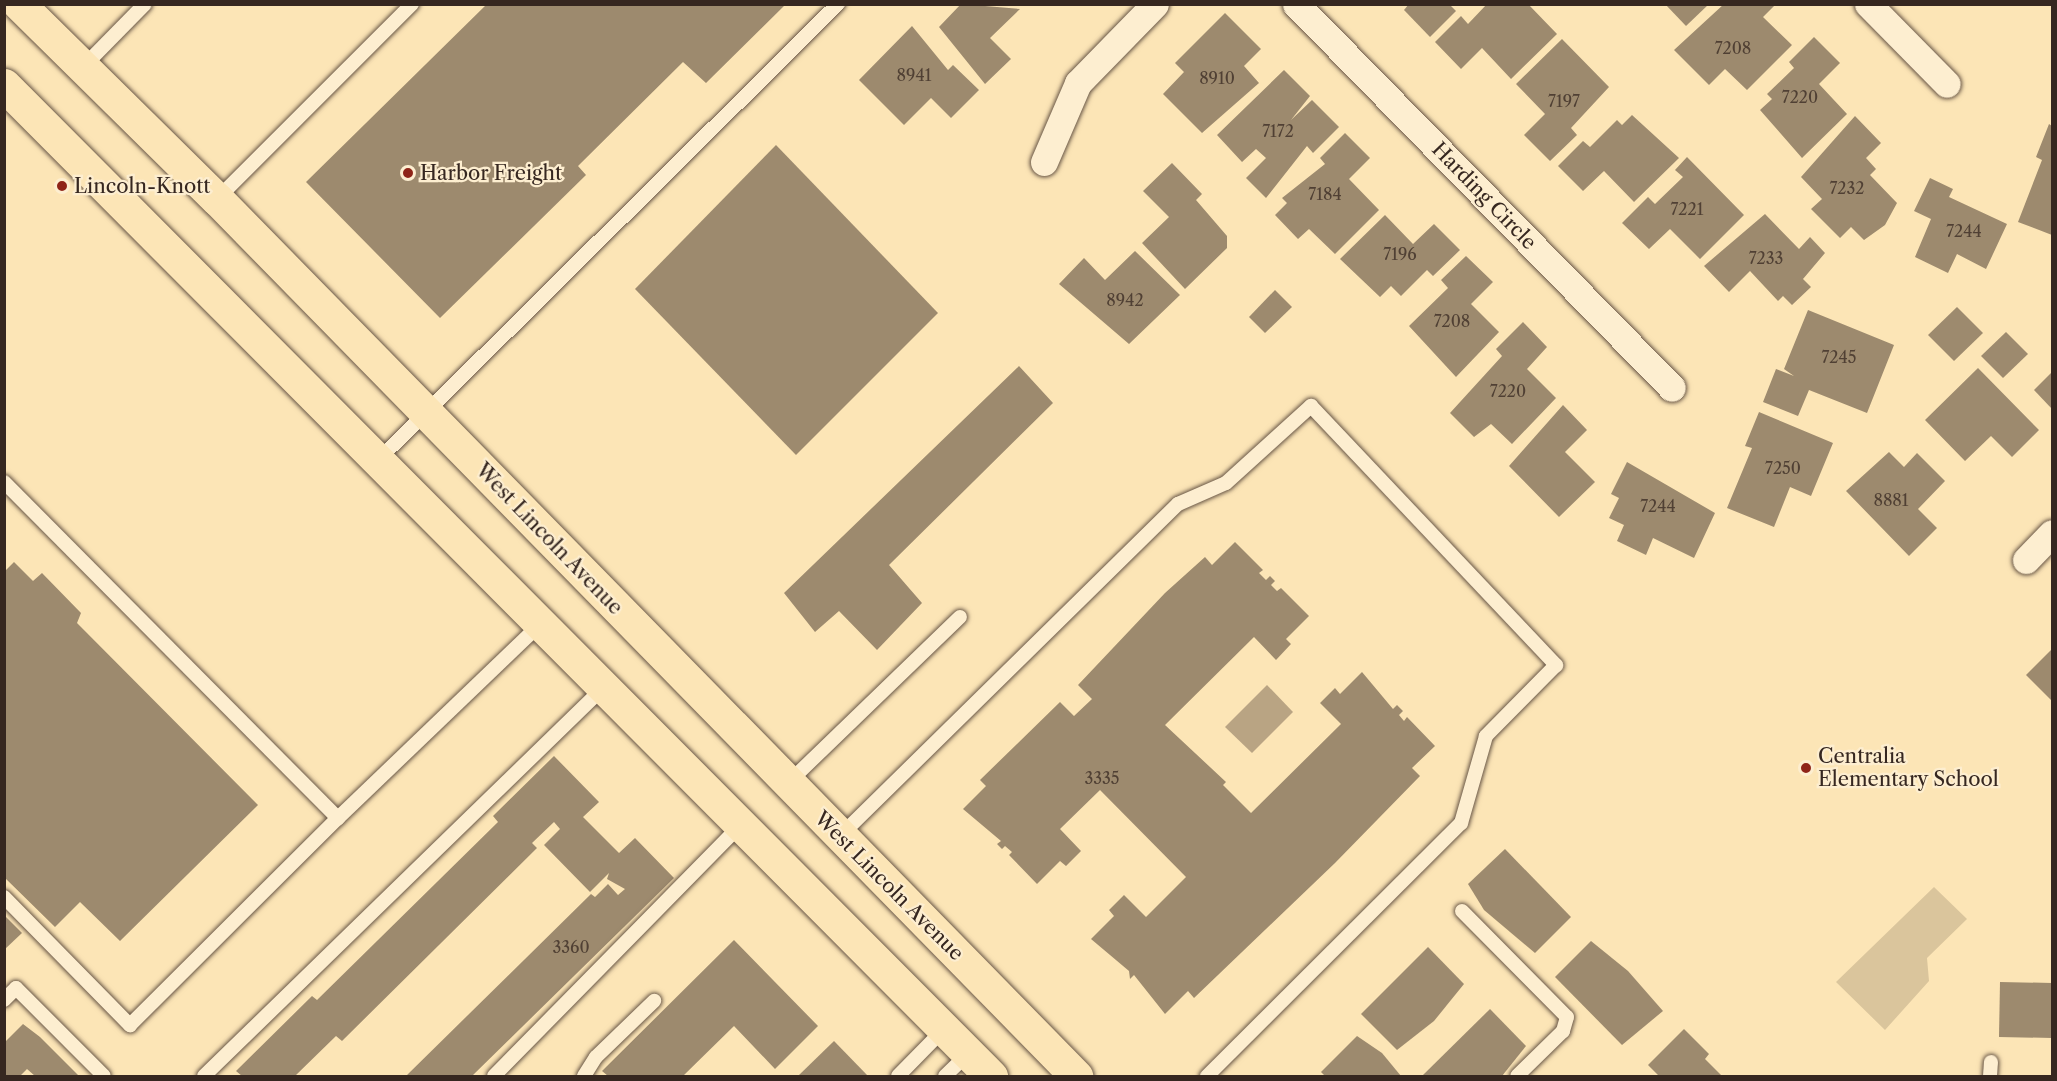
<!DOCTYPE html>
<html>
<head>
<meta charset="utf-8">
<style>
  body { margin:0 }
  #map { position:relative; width:2057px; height:1081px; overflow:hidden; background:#fce5b6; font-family:"Libre Caslon Text",serif }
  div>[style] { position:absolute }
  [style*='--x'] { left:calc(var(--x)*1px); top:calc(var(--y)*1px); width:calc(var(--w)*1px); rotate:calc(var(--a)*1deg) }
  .green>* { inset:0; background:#dac59c }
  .water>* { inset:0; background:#b9a483 }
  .building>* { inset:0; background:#9d8a6e }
  .roads { filter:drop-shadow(0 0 2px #685646) drop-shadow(0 0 2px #685646) }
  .lane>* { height:14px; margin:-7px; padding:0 7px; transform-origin:7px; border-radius:7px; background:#fdeed0 }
  .street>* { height:27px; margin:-13.5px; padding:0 13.5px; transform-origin:13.5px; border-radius:13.5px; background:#fdeed0 }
  .primary>* { height:33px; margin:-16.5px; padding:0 16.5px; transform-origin:16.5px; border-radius:16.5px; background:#fce5b6 }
  .dots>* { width:16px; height:16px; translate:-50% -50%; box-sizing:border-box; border:3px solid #fdeed0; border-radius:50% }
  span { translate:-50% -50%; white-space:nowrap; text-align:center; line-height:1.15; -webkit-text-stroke:4.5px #fdeed0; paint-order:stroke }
  .number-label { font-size:16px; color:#504034 }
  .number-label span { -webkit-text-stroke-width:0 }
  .poi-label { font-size:20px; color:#362720 }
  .left { translate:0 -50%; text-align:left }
  .street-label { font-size:20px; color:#362720 }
  .frame { position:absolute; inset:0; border:6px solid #362720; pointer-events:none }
</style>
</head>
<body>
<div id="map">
  <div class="green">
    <i style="clip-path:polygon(1934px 887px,1967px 919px,1927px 958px,1929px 981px,1885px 1030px,1836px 982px)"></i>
  </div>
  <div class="water">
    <i style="clip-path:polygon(1267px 685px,1293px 712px,1252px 753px,1225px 727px)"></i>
  </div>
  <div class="building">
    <i style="clip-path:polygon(961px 4px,1020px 9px,990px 38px,1011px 59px,985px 84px,939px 27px)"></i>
    <i style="clip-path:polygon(1409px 4px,1449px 4px,1456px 11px,1430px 37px,1404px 10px)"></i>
    <i style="clip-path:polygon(1487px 4px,1528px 4px,1557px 34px,1511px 79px,1482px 48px,1461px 69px,1435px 42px,1461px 16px,1468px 24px)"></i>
    <i style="clip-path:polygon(1665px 4px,1709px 4px,1686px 26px)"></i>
    <i style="clip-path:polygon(1724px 4px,1776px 4px,1763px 17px,1792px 45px,1747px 90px,1725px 69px,1709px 85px,1674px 50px)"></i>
    <i style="clip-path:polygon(486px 5px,785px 5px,706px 83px,683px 62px,578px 166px,586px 175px,440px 318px,306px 182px)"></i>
    <i style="clip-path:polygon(1225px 13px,1261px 49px,1244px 66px,1259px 83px,1202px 133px,1163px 94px,1184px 72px,1175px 63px)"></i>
    <i style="clip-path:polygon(912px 26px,948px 70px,953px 65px,979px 90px,951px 118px,931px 98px,904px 125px,859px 80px)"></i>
    <i style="clip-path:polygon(1814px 37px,1840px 63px,1819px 84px,1847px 114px,1802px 158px,1760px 110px,1772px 99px,1767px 94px,1794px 68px,1789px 62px)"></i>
    <i style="clip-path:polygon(1562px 39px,1609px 87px,1571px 128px,1577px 135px,1550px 161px,1524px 135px,1545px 114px,1516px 84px)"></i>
    <i style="clip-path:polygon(1284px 70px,1310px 96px,1291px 120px,1312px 100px,1339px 127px,1313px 153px,1307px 146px,1266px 198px,1246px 178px,1266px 158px,1256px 149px,1242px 162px,1217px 135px)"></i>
    <i style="clip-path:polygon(1632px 115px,1679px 158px,1634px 202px,1604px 171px,1583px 191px,1558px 166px,1583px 141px,1590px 147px,1617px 120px,1622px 125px)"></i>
    <i style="clip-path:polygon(1855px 116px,1881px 143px,1866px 158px,1876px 169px,1870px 175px,1897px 203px,1885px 225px,1864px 240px,1851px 227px,1840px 238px,1811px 209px,1822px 199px,1801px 177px)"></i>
    <i style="clip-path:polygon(2049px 124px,2052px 126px,2052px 235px,2018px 222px,2042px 160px,2036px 157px)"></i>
    <i style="clip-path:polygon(1345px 133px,1370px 158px,1349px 179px,1379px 210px,1335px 254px,1309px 229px,1298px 239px,1275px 215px,1287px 203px,1282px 198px,1325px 164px,1320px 158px)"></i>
    <i style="clip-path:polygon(776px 145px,938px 313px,796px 455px,635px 289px)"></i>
    <i style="clip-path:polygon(1687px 157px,1744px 215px,1700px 259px,1670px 229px,1649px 249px,1622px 223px,1648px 197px,1655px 204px,1683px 177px,1675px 170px)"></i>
    <i style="clip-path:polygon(1172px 163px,1202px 194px,1196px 200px,1227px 236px,1227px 248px,1185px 289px,1142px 243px,1169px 217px,1143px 191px)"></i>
    <i style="clip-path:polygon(1930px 178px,1953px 189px,1949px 197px,2007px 224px,1986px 269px,1957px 254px,1948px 273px,1915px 257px,1931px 219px,1914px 211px)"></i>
    <i style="clip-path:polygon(1765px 214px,1799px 249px,1810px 237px,1825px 253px,1803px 279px,1811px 287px,1792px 305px,1783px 296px,1778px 301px,1750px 271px,1729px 292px,1704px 266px)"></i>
    <i style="clip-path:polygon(1385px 215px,1413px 244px,1434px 224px,1460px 250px,1433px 276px,1427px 270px,1401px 296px,1391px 286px,1380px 297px,1340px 259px)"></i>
    <i style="clip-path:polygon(1135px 251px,1180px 295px,1129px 344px,1059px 284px,1084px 258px,1105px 280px)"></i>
    <i style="clip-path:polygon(1466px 256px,1493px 282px,1471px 304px,1499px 332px,1456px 377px,1409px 326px,1448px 288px,1441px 280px)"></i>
    <i style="clip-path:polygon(1275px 290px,1292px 307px,1265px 333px,1249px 317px)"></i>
    <i style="clip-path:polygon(1957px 307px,1983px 333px,1954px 361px,1928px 335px)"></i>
    <i style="clip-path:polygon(1808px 310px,1894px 345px,1867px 413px,1809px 390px,1798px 416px,1763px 402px,1776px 369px,1794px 376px,1784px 369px)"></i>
    <i style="clip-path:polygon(1523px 322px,1547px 347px,1527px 369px,1556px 398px,1512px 444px,1491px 424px,1474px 437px,1450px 413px,1502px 356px,1496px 349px)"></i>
    <i style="clip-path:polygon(2006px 332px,2028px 354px,2003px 378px,1981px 356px)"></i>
    <i style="clip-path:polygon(1019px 366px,1053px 403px,889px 565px,922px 603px,877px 650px,839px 611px,815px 632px,784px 593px)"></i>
    <i style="clip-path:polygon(1978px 368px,2039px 430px,2012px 457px,1991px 436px,1965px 461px,1925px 420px)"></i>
    <i style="clip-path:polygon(2052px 372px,2052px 409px,2034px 390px)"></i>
    <i style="clip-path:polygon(1563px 405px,1587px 430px,1565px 452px,1595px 482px,1559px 517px,1509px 466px)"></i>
    <i style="clip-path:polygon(1759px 412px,1833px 443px,1811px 496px,1790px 487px,1774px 527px,1727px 508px,1752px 448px,1745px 446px)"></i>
    <i style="clip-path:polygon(1889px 452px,1904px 467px,1917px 453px,1945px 481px,1918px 509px,1937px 528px,1909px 556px,1846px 491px)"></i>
    <i style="clip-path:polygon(1627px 462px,1715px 513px,1694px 558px,1653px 538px,1646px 555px,1617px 541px,1624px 525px,1609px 518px,1619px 498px,1611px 494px)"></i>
    <i style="clip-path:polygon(1235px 542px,1263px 570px,1259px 573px,1266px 580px,1270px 576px,1275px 581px,1271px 585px,1277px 591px,1281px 588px,1309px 616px,1286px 639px,1291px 644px,1276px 660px,1254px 637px,1165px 725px,1226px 782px,1223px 785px,1251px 813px,1341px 724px,1320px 703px,1335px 688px,1340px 694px,1362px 672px,1393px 709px,1397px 705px,1403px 711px,1399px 715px,1404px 721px,1407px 717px,1435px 746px,1412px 768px,1420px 776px,1335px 863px,1194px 998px,1188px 991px,1165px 1014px,1134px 975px,1130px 979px,1129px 971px,1091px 939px,1114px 916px,1109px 910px,1124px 895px,1146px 917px,1186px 877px,1100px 790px,1060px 829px,1081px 851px,1066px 866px,1060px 861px,1037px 884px,1009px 855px,1012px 852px,1005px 846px,1002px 849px,997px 844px,1001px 841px,963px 809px,986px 786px,980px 780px,1060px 702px,1074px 716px,1092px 699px,1078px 685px,1165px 593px,1205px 557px,1212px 565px)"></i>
    <i style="clip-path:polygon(14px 562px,33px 581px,42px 573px,81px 613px,77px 623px,258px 805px,120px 941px,80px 902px,55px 927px,4px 877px,4px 572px)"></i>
    <i style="clip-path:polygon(2052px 649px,2052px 701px,2026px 675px)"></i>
    <i style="clip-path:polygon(554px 756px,599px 802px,583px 817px,619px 853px,635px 838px,674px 878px,472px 1076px,406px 1076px,591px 894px,595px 897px,608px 884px,618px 895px,625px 889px,607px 879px,609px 873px,590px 892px,544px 845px,560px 829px,554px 822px,532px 843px,537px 848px,342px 1041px,336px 1036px,295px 1076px,242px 1076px,236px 1071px,312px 996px,317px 1000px,498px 822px,493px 816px)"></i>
    <i style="clip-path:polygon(1505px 849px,1571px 917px,1535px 953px,1484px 910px,1468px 884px)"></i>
    <i style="clip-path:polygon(4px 915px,22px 933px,4px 950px)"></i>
    <i style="clip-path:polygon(734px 940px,818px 1026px,775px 1069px,734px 1026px,683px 1076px,608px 1076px,602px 1071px)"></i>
    <i style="clip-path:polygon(1591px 941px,1628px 971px,1663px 1011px,1622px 1045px,1555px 977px)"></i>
    <i style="clip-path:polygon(1428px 947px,1464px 984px,1434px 1021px,1397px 1050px,1361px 1014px)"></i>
    <i style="clip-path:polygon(2000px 982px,2052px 983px,2052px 1038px,1999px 1037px)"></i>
    <i style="clip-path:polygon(1490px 1009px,1526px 1046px,1502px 1076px,1422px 1076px)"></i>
    <i style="clip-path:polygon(23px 1024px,40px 1037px,79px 1076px,35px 1076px,27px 1069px,20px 1076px,4px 1076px,4px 1043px)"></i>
    <i style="clip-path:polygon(1684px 1029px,1709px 1054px,1705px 1059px,1722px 1076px,1659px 1076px,1648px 1065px)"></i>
    <i style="clip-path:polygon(1357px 1036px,1382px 1053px,1401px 1076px,1325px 1076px,1321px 1072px)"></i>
    <i style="clip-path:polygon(834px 1041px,868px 1076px,798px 1076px)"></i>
  </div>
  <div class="roads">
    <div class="lane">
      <i style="--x:83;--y:67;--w:88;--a:-45.5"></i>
      <i style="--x:217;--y:199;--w:276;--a:-45"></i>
      <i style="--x:378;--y:460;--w:648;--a:-44.75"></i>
      <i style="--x:4;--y:482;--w:474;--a:45.2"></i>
      <i style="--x:338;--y:818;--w:280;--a:-43.8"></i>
      <i style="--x:788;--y:783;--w:239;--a:-44"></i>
      <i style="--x:840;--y:836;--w:474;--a:-44.5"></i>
      <i style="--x:1178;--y:504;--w:52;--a:-23.6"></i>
      <i style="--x:1226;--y:483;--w:115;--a:-42.2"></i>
      <i style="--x:1311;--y:406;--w:357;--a:46.6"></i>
      <i style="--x:1556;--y:665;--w:100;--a:134.6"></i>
      <i style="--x:1486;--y:736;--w:91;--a:106"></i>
      <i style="--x:1461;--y:823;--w:359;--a:135.1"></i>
      <i style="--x:4;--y:897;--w:180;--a:45.5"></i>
      <i style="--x:130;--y:1025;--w:293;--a:-44.9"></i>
      <i style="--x:1462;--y:911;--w:149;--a:45.3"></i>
      <i style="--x:1567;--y:1017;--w:15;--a:106"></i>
      <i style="--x:1563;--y:1031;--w:64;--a:135.6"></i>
      <i style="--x:4;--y:1000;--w:17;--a:-45"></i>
      <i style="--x:16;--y:988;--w:124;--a:45"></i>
      <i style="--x:204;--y:1076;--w:558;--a:-44.2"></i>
      <i style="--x:494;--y:1076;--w:352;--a:-45.5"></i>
      <i style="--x:584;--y:1076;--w:22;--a:-58"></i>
      <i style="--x:596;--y:1057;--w:81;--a:-44"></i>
      <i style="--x:898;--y:1076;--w:66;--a:-45.6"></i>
      <i style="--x:945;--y:1076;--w:32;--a:-44"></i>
      <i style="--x:1990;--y:1076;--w:14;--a:-86"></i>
    </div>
    <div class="street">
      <i style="--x:1296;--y:4;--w:537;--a:45.6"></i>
      <i style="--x:1868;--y:4;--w:112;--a:45.4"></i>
      <i style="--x:1044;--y:162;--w:86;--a:-66.7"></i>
      <i style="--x:1078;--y:83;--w:110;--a:-45.7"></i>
      <i style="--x:2026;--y:560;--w:37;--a:-46"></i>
    </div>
    <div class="primary">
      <i style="--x:19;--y:4;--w:278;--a:44.6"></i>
      <i style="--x:217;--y:199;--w:1228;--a:45.59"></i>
      <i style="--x:4;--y:85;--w:1399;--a:45.12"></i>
    </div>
  </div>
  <div class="dots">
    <i style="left:408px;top:173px;background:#8f2418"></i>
    <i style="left:62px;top:186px;background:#8f2418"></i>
    <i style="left:1806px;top:768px;background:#8f2418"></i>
  </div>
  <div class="number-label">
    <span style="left:1733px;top:48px">7208</span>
    <span style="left:914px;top:75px">8941</span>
    <span style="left:1217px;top:78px">8910</span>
    <span style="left:1800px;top:97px">7220</span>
    <span style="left:1564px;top:101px">7197</span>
    <span style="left:1278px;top:131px">7172</span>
    <span style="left:1847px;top:188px">7232</span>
    <span style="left:1325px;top:194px">7184</span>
    <span style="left:1687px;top:209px">7221</span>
    <span style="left:1964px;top:231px">7244</span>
    <span style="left:1400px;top:254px">7196</span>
    <span style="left:1766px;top:258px">7233</span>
    <span style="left:1125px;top:300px">8942</span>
    <span style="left:1452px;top:321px">7208</span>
    <span style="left:1839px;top:357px">7245</span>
    <span style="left:1508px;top:391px">7220</span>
    <span style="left:1783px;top:468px">7250</span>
    <span style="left:1891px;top:500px">8881</span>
    <span style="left:1658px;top:506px">7244</span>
    <span style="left:1102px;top:778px">3335</span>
    <span style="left:571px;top:947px">3360</span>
  </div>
  <div class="poi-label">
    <span class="left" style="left:420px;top:173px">Harbor Freight</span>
    <span class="left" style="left:74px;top:186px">Lincoln-Knott</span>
    <span class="left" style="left:1818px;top:768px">Centralia<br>Elementary School</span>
  </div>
  <div class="street-label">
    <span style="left:1484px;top:196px;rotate:46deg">Harding Circle</span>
    <span style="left:549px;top:539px;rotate:46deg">West Lincoln Avenue</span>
    <span style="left:889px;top:886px;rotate:45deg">West Lincoln Avenue</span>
  </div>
  <div class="frame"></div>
</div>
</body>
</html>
